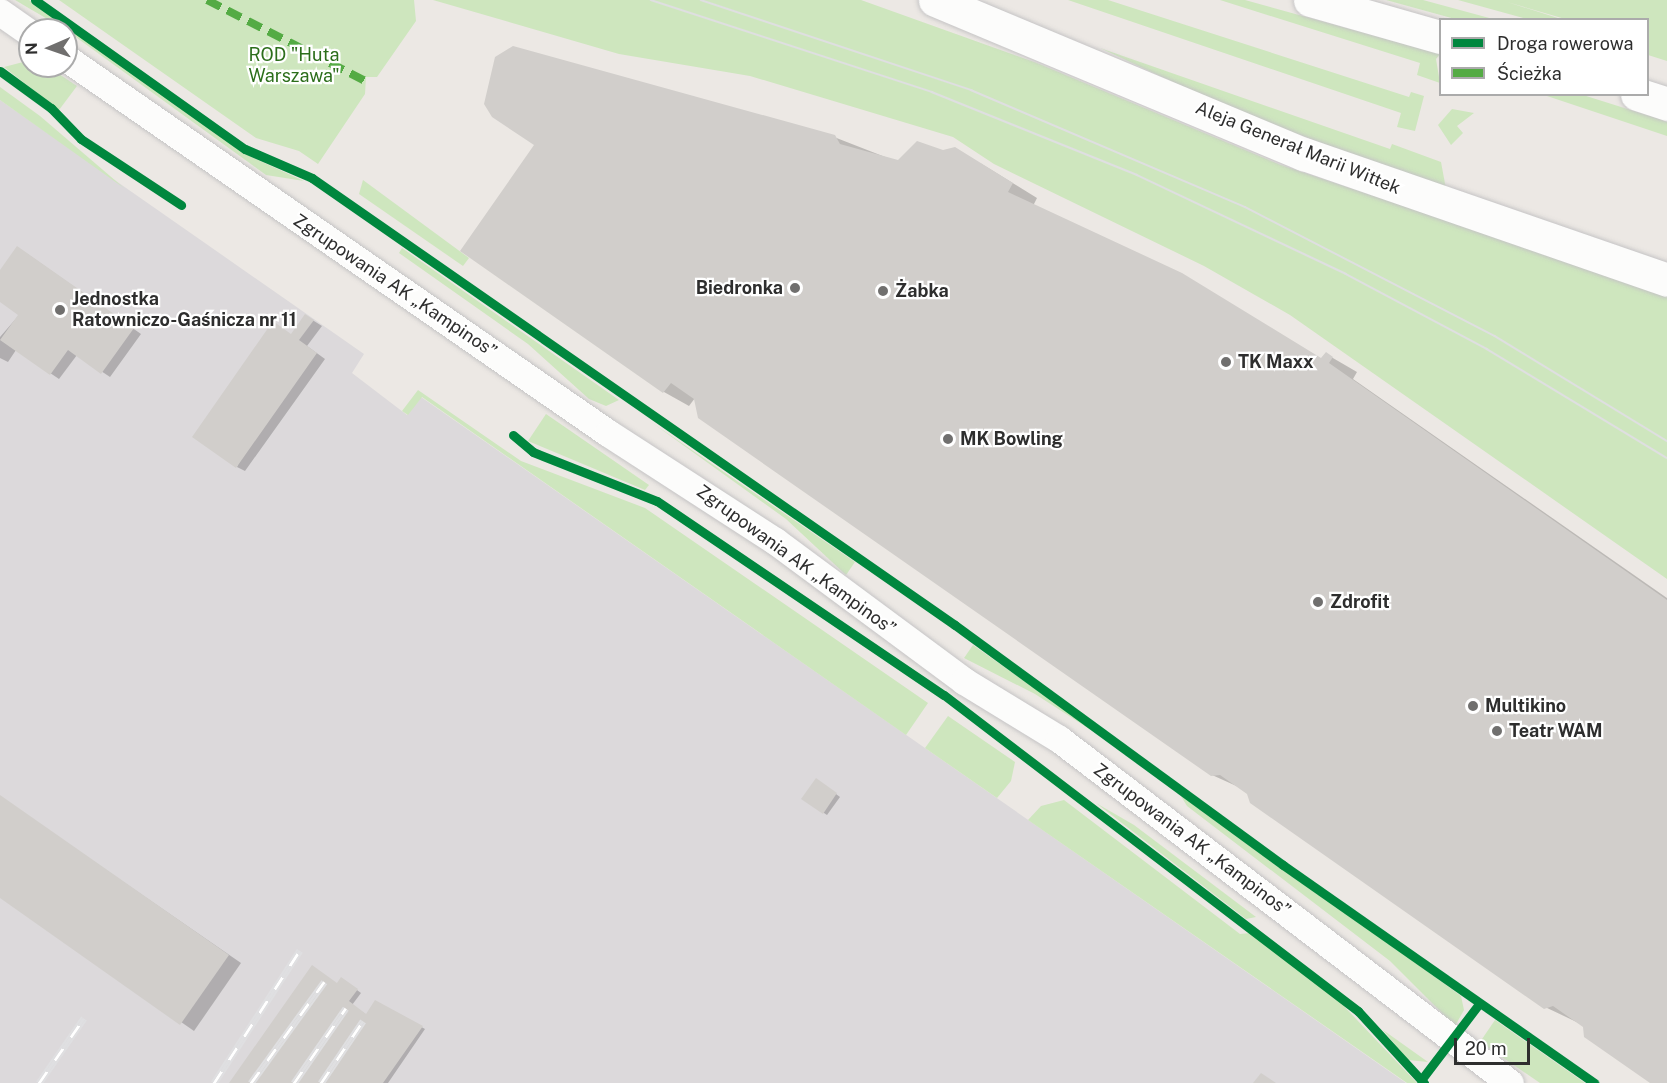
<!DOCTYPE html>
<html>
<head>
<meta charset="utf-8">
<style>
  body { margin:0 }
  #map { position:relative; width:1667px; height:1083px; overflow:hidden; background:#ece8e4; font-family:"Public Sans",sans-serif }
  div>[style] { position:absolute }
  [style*='--x'] { left:calc(var(--x)*1px); top:calc(var(--y)*1px); width:calc(var(--w)*1px); rotate:calc(var(--a)*1deg) }
  .industrial>* { inset:0; background:#dcd9db }
  .green>* { inset:0; background:#cee6be }
  .shadow>* { inset:0; background:#0003 }
  .building>* { inset:0; background:#d1cecb }
  .roads { filter:drop-shadow(0 0 2px #c5c4c5) drop-shadow(0 0 2px #c5c4c5) }
  .street>* { height:27px; margin:-13.5px; padding:0 13.5px; transform-origin:13.5px; border-radius:13.5px; background:#fcfcfb }
  .secondary>* { height:33px; margin:-16.5px; padding:0 16.5px; transform-origin:16.5px; border-radius:16.5px; background:#fcfcfb }
  .tram>* { height:1.5px; margin:-0.75px; padding:0 0.75px; transform-origin:0.75px; border-radius:0.75px; background:#dfdfe1 }
  .rail>* { height:7px; margin-top:-3.5px; transform-origin:0; background:repeating-linear-gradient(90deg,#fff 0 14px,#dfdfe1 0 28px); box-sizing:border-box; border-block:2px solid #dfdfe1 }
  .quiet>* { height:8px; margin-top:-4px; transform-origin:0; background:repeating-linear-gradient(90deg,#54ab44 0 15px,transparent 0 23px) }
  .cycleway>* { height:9px; margin:-4.5px; padding:0 4.5px; transform-origin:4.5px; border-radius:4.5px; background:#00873e }
  .dots>* { width:16px; height:16px; translate:-50% -50%; box-sizing:border-box; border:3px solid #fff; border-radius:50% }
  span { translate:-50% -50%; white-space:nowrap; text-align:center; line-height:1.15; -webkit-text-stroke:4.5px #fff; paint-order:stroke }
  .park-label { font-size:18px; color:#2c6e1b }
  .street-label { font-size:18px; color:#2e2e2e }
  .poi-label { font-size:18px; color:#2e2e2e; font-weight:700 }
  .right { translate:-100% -50%; text-align:right }
  .left { translate:0 -50%; text-align:left }
  .legend { position:absolute; left:1439px; top:18px; width:210px; height:78px; box-sizing:border-box; background:#fff; border:2px solid #ababab; margin:0; padding:8px 10px; list-style:none; font-size:18px; color:#2e2e2e }
  .legend li { display:flex; align-items:center; gap:12px; height:30px }
  .legend b { width:30px; border:2px solid #ababab }
  .north { position:absolute; left:18px; top:18px; width:60px; height:60px; box-sizing:border-box; background:#fff; border:2px solid #ababab; border-radius:50%; rotate:268deg; font-size:16px; font-weight:700; line-height:24px; text-align:center; color:#2e2e2e }
  .north::after { content:''; display:block; margin:auto; width:21px; height:27px; background:#706f6e; clip-path:polygon(50% 0,100% 100%,50% 72%,0 100%) }
  .scale { position:absolute; left:1454px; top:1038px; width:76px; height:27px; box-sizing:border-box; border:3px solid #2e2e2e; border-top:0; padding-left:8px; font-size:18px; line-height:21px; white-space:nowrap; color:#2e2e2e; -webkit-text-stroke:4px #fff; paint-order:stroke }
</style>
</head>
<body>
<div id="map">
  <div class="industrial">
    <i style="clip-path:polygon(0 100px,364px 354px,352px 373px,407px 415px,421px 397px,1406px 1083px,0 1083px)"></i>
  </div>
  <div class="green">
    <i style="clip-path:polygon(15px 0,29px 0,247px 155px,304px 181px,266px 175px,66px 30px)"></i>
    <i style="clip-path:polygon(59px 0,414px 0,416px 21px,377px 77px,366px 77px,365px 94px,318px 164px,299px 151px,256px 138px)"></i>
    <i style="clip-path:polygon(433px 0,861px 0,1037px 63px,1281px 165px,1667px 294px,1667px 579px,1290px 315px,1204px 266px,994px 164px,953px 137px,750px 76px,619px 54px)"></i>
    <i style="clip-path:polygon(1068px 0,1108px 0,1409px 97px,1411px 92px,1424px 96px,1415px 131px,1397px 127px,1401px 113px)"></i>
    <i style="clip-path:polygon(1220px 0,1245px 0,1440px 54px,1436px 59px,1440px 83px,1417px 75px,1420px 63px)"></i>
    <i style="clip-path:polygon(1386px 0,1423px 0,1493px 19px,1455px 19px)"></i>
    <i style="clip-path:polygon(1458px 0,1667px 0,1667px 61px,1648px 55px,1648px 20px,1565px 19px,1507px 2px,1561px 19px,1527px 19px)"></i>
    <i style="clip-path:polygon(1100px 48px,1390px 149px,1392px 144px,1441px 162px,1446px 189px,1233px 110px)"></i>
    <i style="clip-path:polygon(27px 61px,47px 66px,77px 86px,59px 110px,4px 67px)"></i>
    <i style="clip-path:polygon(0 87px,40px 116px,124px 188px,0 100px)"></i>
    <i style="clip-path:polygon(1544px 95px,1583px 95px,1656px 118px,1667px 122px,1667px 136px)"></i>
    <i style="clip-path:polygon(1452px 109px,1474px 113px,1457px 126px,1463px 133px,1451px 145px,1438px 125px)"></i>
    <i style="clip-path:polygon(363px 180px,469px 258px,463px 266px,359px 194px)"></i>
    <i style="clip-path:polygon(402px 248px,619px 400px,606px 406px,589px 399px,528px 344px,399px 253px)"></i>
    <i style="clip-path:polygon(418px 390px,521px 461px,645px 508px,928px 703px,906px 735px,422px 397px,408px 415px,402px 411px)"></i>
    <i style="clip-path:polygon(546px 414px,649px 485px,645px 490px,528px 441px)"></i>
    <i style="clip-path:polygon(651px 422px,855px 562px,846px 575px,786px 519px)"></i>
    <i style="clip-path:polygon(973px 645px,1125px 752px,1035px 694px,964px 658px)"></i>
    <i style="clip-path:polygon(948px 716px,1015px 762px,1011px 781px,997px 798px,925px 748px)"></i>
    <i style="clip-path:polygon(1176px 788px,1461px 996px,1464px 1010px,1455px 1026px,1390px 961px,1187px 806px)"></i>
    <i style="clip-path:polygon(1064px 800px,1240px 934px,1251px 933px,1338px 1000px,1417px 1083px,1407px 1083px,1028px 820px,1041px 806px)"></i>
    <i style="clip-path:polygon(1096px 803px,1134px 825px,1256px 917px,1246px 919px)"></i>
    <i style="clip-path:polygon(1495px 1020px,1585px 1083px,1540px 1083px,1480px 1042px)"></i>
    <i style="clip-path:polygon(1383px 1030px,1428px 1062px,1408px 1060px)"></i>
  </div>
  <div class="shadow">
    <i style="clip-path:polygon(834px 137px,898px 162px,980px 163px,1037px 198px,1033px 206px,1322px 360px,1326px 354px,1357px 372px,1353px 379px,1667px 598px,1667px 1083px,1653px 1083px,1585px 1026px,1545px 1007px,1243px 789px,1212px 775px,695px 398px,689px 406px,664px 392px,462px 250px)"></i>
    <i style="clip-path:polygon(26px 253px,141px 334px,110px 377px,77px 355px,59px 379px,16px 350px,8px 362px,0 358px,0 337px,20px 314px,0 301px,0 273px)"></i>
    <i style="clip-path:polygon(306px 316px,322px 326px,307px 346px,325px 359px,245px 471px,237px 467px,292px 335px)"></i>
    <i style="clip-path:polygon(820px 782px,840px 797px,827px 815px,803px 799px)"></i>
    <i style="clip-path:polygon(0 797px,241px 963px,194px 1031px,0 896px)"></i>
    <i style="clip-path:polygon(345px 981px,361px 993px,352px 1005px,367px 1015px,376px 1002px,425px 1029px,388px 1083px,230px 1083px)"></i>
  </div>
  <div class="building">
    <i style="clip-path:polygon(513px 46px,835px 135px,840px 144px,898px 160px,917px 141px,943px 150px,955px 147px,1013px 183px,1008px 192px,1182px 273px,1321px 358px,1326px 352px,1333px 357px,1329px 363px,1667px 600px,1667px 1083px,1650px 1083px,1584px 1037px,1583px 1027px,1553px 1006px,1544px 1009px,1250px 803px,1247px 794px,1220px 775px,1211px 776px,698px 418px,694px 399px,671px 383px,663px 393px,460px 251px,534px 145px,492px 117px,484px 104px,495px 57px)"></i>
    <i style="clip-path:polygon(17px 246px,134px 328px,101px 374px,68px 350px,50px 375px,0 340px,18px 315px,0 302px,0 270px)"></i>
    <i style="clip-path:polygon(305px 314px,314px 320px,299px 340px,317px 353px,236px 468px,192px 437px,273px 321px,291px 334px)"></i>
    <i style="clip-path:polygon(816px 778px,837px 793px,823px 814px,801px 799px)"></i>
    <i style="clip-path:polygon(0 795px,229px 955px,180px 1025px,0 898px)"></i>
    <i style="clip-path:polygon(312px 965px,337px 983px,341px 977px,358px 989px,349px 1001px,366px 1014px,375px 1000px,423px 1026px,383px 1083px,229px 1083px)"></i>
    <i style="clip-path:polygon(1261px 1073px,1276px 1083px,1253px 1083px)"></i>
  </div>
  <div class="roads">
    <div class="street">
      <i style="--x:0;--y:12;--w:37;--a:35"></i>
      <i style="--x:66;--y:58;--w:659;--a:34.68"></i>
      <i style="--x:608;--y:433;--w:199;--a:32.9"></i>
      <i style="--x:775;--y:541;--w:235;--a:36.5"></i>
      <i style="--x:964;--y:681;--w:111;--a:31.4"></i>
      <i style="--x:1059;--y:739;--w:567;--a:37.33"></i>
    </div>
    <div class="secondary">
      <i style="--x:935;--y:0;--w:400;--a:22.7"></i>
      <i style="--x:1304;--y:154;--w:384;--a:19.1"></i>
      <i style="--x:1310;--y:0;--w:135;--a:15.9"></i>
      <i style="--x:1637;--y:94;--w:32;--a:18"></i>
    </div>
  </div>
  <div class="tram">
    <i style="--x:651;--y:0;--w:296;--a:18.1"></i>
    <i style="--x:932;--y:92;--w:221;--a:22"></i>
    <i style="--x:1137;--y:175;--w:231;--a:25.3"></i>
    <i style="--x:1346;--y:274;--w:160;--a:28"></i>
    <i style="--x:1487;--y:349;--w:210;--a:31.2"></i>
    <i style="--x:701;--y:0;--w:285;--a:18.4"></i>
    <i style="--x:971;--y:90;--w:298;--a:23.1"></i>
    <i style="--x:1245;--y:207;--w:281;--a:27.3"></i>
    <i style="--x:1495;--y:336;--w:202;--a:31.4"></i>
  </div>
  <div class="rail">
    <i style="--x:39;--y:1083;--w:79;--a:-55.3"></i>
    <i style="--x:214;--y:1083;--w:158;--a:-57.1"></i>
    <i style="--x:251;--y:1083;--w:125;--a:-54.1"></i>
    <i style="--x:294;--y:1083;--w:91;--a:-55.3"></i>
    <i style="--x:321;--y:1083;--w:75;--a:-55.9"></i>
  </div>
  <div class="quiet">
    <i style="--x:207;--y:0;--w:178;--a:27.1"></i>
  </div>
  <div class="cycleway">
    <i style="--x:35;--y:0;--w:257;--a:35.4"></i>
    <i style="--x:245;--y:149;--w:73;--a:23.4"></i>
    <i style="--x:312;--y:178;--w:783;--a:34.81"></i>
    <i style="--x:955;--y:625;--w:406;--a:36.2"></i>
    <i style="--x:1283;--y:865;--w:380;--a:35"></i>
    <i style="--x:0;--y:71;--w:63;--a:36"></i>
    <i style="--x:51;--y:108;--w:43;--a:45.9"></i>
    <i style="--x:81;--y:139;--w:120;--a:33.4"></i>
    <i style="--x:513;--y:435;--w:26;--a:40"></i>
    <i style="--x:533;--y:452;--w:133;--a:21.6"></i>
    <i style="--x:657;--y:501;--w:346;--a:34.1"></i>
    <i style="--x:944;--y:695;--w:521;--a:37.35"></i>
    <i style="--x:1358;--y:1011;--w:98;--a:47.5"></i>
    <i style="--x:1421;--y:1080;--w:96;--a:-52.7"></i>
  </div>
  <div class="dots">
    <i style="left:795px;top:288px;background:#706f6e"></i>
    <i style="left:883px;top:291px;background:#706f6e"></i>
    <i style="left:60px;top:310px;background:#706f6e"></i>
    <i style="left:1226px;top:362px;background:#706f6e"></i>
    <i style="left:948px;top:439px;background:#706f6e"></i>
    <i style="left:1318px;top:602px;background:#706f6e"></i>
    <i style="left:1473px;top:706px;background:#706f6e"></i>
    <i style="left:1497px;top:731px;background:#706f6e"></i>
  </div>
  <div class="park-label">
    <span style="left:294px;top:66px">ROD "Huta<br>Warszawa"</span>
  </div>
  <div class="street-label">
    <span style="left:1298px;top:148px;rotate:22deg">Aleja Generał Marii Wittek</span>
    <span style="left:395px;top:286px;rotate:34deg">Zgrupowania AK „Kampinos”</span>
    <span style="left:796px;top:560px;rotate:36deg">Zgrupowania AK „Kampinos”</span>
    <span style="left:1192px;top:840px;rotate:37deg">Zgrupowania AK „Kampinos”</span>
  </div>
  <div class="poi-label">
    <span class="right" style="left:783px;top:288px">Biedronka</span>
    <span class="left" style="left:895px;top:291px">Żabka</span>
    <span class="left" style="left:72px;top:310px">Jednostka<br>Ratowniczo-Gaśnicza nr 11</span>
    <span class="left" style="left:1238px;top:362px">TK Maxx</span>
    <span class="left" style="left:960px;top:439px">MK Bowling</span>
    <span class="left" style="left:1330px;top:602px">Zdrofit</span>
    <span class="left" style="left:1485px;top:706px">Multikino</span>
    <span class="left" style="left:1509px;top:731px">Teatr WAM</span>
  </div>
  <ul class="legend">
  <li><b style="height:8px;background:#00873e"></b>Droga rowerowa</li>
  <li><b style="height:8px;background:#54ab44"></b>Ścieżka</li>
  </ul>
  <div class="north">N</div>
  <div class="scale">20 m</div>
</div>
</body>
</html>
